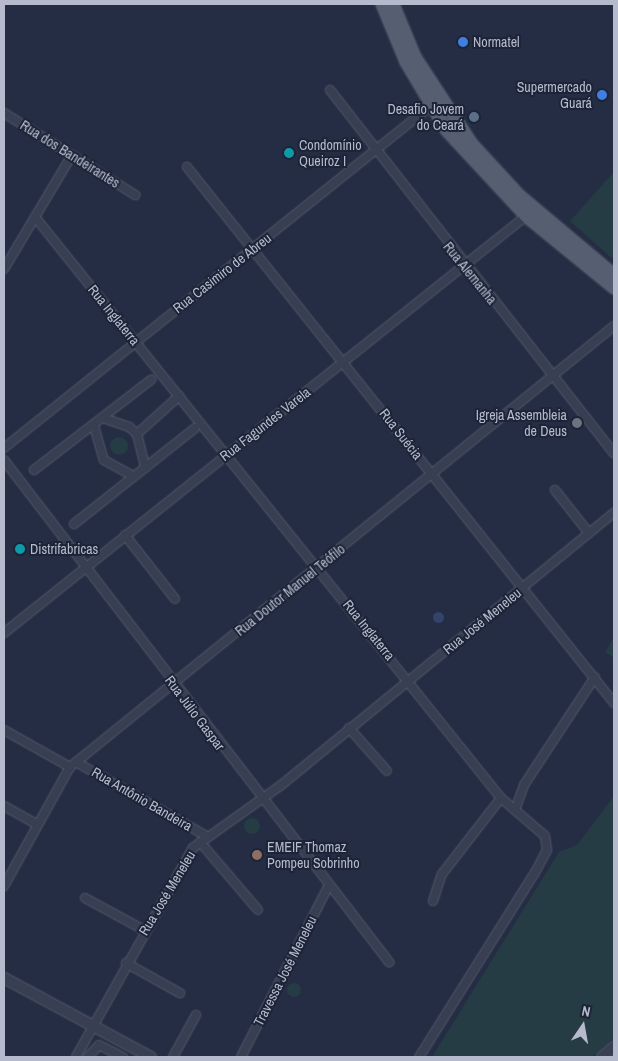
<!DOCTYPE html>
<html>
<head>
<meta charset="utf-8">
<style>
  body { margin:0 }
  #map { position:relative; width:618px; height:1061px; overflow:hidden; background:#242d43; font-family:"Archivo Narrow",sans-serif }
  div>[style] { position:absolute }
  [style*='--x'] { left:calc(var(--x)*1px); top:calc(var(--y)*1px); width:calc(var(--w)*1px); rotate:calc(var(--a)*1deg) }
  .green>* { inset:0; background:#263c44 }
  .round { border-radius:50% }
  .water>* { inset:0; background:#354269 }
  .roads { filter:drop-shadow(0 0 1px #535a6d) drop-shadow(0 0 1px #535a6d) }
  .minor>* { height:8px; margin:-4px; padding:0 4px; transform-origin:4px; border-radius:4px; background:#393f52 }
  .tertiary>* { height:10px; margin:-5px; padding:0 5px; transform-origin:5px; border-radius:5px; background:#393f52 }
  .primary>* { height:12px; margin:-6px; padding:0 6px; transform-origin:6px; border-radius:6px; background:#565e72 }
  .dots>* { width:14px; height:14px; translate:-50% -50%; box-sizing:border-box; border:2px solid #1d2438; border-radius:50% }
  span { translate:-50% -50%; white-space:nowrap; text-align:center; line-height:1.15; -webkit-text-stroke:4px #1d2438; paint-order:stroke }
  .poi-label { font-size:14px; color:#b5bbcc }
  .left { translate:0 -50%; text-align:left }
  .right { translate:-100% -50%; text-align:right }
  .street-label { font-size:14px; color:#b5bbcc }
  .frame { position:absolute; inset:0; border:5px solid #b5bbcc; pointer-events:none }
  .north { position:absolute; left:558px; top:1001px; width:50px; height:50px; -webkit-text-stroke:4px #1d2438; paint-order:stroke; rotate:12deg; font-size:14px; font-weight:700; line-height:20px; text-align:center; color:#b5bbcc }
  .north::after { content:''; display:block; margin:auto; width:18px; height:22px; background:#b5bbcc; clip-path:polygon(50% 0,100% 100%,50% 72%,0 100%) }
</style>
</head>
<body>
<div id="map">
  <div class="green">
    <i style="clip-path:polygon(614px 172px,614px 260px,570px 221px)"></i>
    <i class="round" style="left:110px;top:437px;width:18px;height:18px"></i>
    <i style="clip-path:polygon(614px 637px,614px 658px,605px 652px)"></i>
    <i style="clip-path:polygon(614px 796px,614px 1038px,592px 1057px,432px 1057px,559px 852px,577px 845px)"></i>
    <i class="round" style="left:244px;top:818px;width:16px;height:16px"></i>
    <i class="round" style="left:287px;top:983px;width:14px;height:14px"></i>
  </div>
  <div class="water">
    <i class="round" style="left:432.5px;top:611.5px;width:11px;height:11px"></i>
  </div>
  <div class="roads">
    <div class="minor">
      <i style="--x:330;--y:90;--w:461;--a:52"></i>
      <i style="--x:4;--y:113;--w:155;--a:32"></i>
      <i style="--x:187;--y:167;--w:685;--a:51.46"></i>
      <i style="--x:35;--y:217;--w:745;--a:51.27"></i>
      <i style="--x:501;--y:798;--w:58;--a:40.8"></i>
      <i style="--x:545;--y:836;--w:14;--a:82"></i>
      <i style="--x:547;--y:850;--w:27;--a:118"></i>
      <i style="--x:534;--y:874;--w:216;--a:122.1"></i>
      <i style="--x:4;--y:269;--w:133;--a:-59.2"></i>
      <i style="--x:103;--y:418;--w:28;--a:19"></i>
      <i style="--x:129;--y:427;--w:11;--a:41"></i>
      <i style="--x:137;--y:434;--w:34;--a:76"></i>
      <i style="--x:94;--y:426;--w:35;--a:74"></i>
      <i style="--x:104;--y:460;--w:33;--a:29"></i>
      <i style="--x:137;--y:434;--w:57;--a:-42.1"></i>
      <i style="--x:4;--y:448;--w:550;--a:-38.72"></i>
      <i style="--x:4;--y:460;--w:633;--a:52.51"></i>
      <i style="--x:34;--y:470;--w:148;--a:-37.6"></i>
      <i style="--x:555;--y:490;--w:55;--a:51.7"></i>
      <i style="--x:74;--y:524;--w:154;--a:-38.4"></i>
      <i style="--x:125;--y:535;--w:81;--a:52"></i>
      <i style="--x:4;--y:633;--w:668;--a:-38.62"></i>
      <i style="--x:349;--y:728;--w:57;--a:48.5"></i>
      <i style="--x:4;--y:730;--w:76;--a:29.3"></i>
      <i style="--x:76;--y:762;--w:152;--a:29.6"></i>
      <i style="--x:4;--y:806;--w:37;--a:29"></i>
      <i style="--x:515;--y:810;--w:27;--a:-70"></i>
      <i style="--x:524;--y:785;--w:129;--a:-56.7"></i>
      <i style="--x:200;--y:842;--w:89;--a:49.5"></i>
      <i style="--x:4;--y:886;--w:136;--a:-61"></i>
      <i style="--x:70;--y:767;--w:700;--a:-39.03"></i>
      <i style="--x:85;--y:898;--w:67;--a:28.5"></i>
      <i style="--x:433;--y:901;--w:28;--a:-72"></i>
      <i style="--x:442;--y:874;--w:96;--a:-52.2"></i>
      <i style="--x:126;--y:963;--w:62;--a:29.1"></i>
      <i style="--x:76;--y:1057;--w:240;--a:-60.8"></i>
      <i style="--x:193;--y:848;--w:107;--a:-35.5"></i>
      <i style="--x:280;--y:786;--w:431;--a:-39.3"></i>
      <i style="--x:88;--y:1057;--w:16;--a:-47"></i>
      <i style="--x:99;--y:1045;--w:27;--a:27"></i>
      <i style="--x:173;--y:1057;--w:48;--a:-61.3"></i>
      <i style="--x:241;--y:1057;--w:193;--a:-62.9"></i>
    </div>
    <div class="tertiary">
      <i style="--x:4;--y:978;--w:167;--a:28.3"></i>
      <i style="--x:602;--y:1057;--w:16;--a:-40"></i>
    </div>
    <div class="primary">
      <i style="--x:382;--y:4;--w:63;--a:67.5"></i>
      <i style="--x:406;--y:62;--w:80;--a:59.3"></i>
      <i style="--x:447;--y:131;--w:116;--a:47.1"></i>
      <i style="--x:526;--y:216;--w:114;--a:39.3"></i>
      <i style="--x:393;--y:4;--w:57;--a:67.5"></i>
      <i style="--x:415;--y:57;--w:104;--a:56.8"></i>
      <i style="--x:472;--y:144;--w:69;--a:47.3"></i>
      <i style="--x:519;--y:195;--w:124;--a:40.1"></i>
    </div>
  </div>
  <div class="dots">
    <i style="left:463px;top:42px;background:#3f7fe0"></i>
    <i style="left:602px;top:95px;background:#3f7fe0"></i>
    <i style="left:474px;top:117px;background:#5c6f8a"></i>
    <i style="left:289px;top:153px;background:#0f9aa8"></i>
    <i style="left:577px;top:423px;background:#6b7280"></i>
    <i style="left:20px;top:549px;background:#0f9aa8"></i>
    <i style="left:257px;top:855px;background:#8d6e63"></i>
  </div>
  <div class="poi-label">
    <span class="left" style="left:473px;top:42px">Normatel</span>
    <span class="right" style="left:592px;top:95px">Supermercado<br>Guará</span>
    <span class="right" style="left:464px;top:117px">Desafio Jovem<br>do Ceará</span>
    <span class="left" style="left:299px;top:153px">Condomínio<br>Queiroz I</span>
    <span class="right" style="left:567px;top:423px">Igreja Assembleia<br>de Deus</span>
    <span class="left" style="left:30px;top:549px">Distrifabricas</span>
    <span class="left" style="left:267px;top:855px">EMEIF Thomaz<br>Pompeu Sobrinho</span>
  </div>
  <div class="street-label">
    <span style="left:70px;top:154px;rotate:32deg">Rua dos Bandeirantes</span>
    <span style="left:222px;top:273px;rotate:-38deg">Rua Casimiro de Abreu</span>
    <span style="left:470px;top:273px;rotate:51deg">Rua Alemanha</span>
    <span style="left:114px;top:315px;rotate:51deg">Rua Inglaterra</span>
    <span style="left:265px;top:424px;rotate:-38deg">Rua Fagundes Varela</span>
    <span style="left:401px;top:434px;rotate:52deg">Rua Suécia</span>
    <span style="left:290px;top:590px;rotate:-39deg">Rua Doutor Manuel Teófilo</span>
    <span style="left:482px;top:621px;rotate:-39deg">Rua José Meneleu</span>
    <span style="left:369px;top:630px;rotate:51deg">Rua Inglaterra</span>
    <span style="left:195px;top:713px;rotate:53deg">Rua Júlio Gaspar</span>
    <span style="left:142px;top:799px;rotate:30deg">Rua Antônio Bandeira</span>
    <span style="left:167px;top:893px;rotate:-59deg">Rua José Meneleu</span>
    <span style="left:285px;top:971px;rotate:-63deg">Travessa José Meneleu</span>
  </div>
  <div class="frame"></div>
  <div class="north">N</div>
</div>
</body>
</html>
